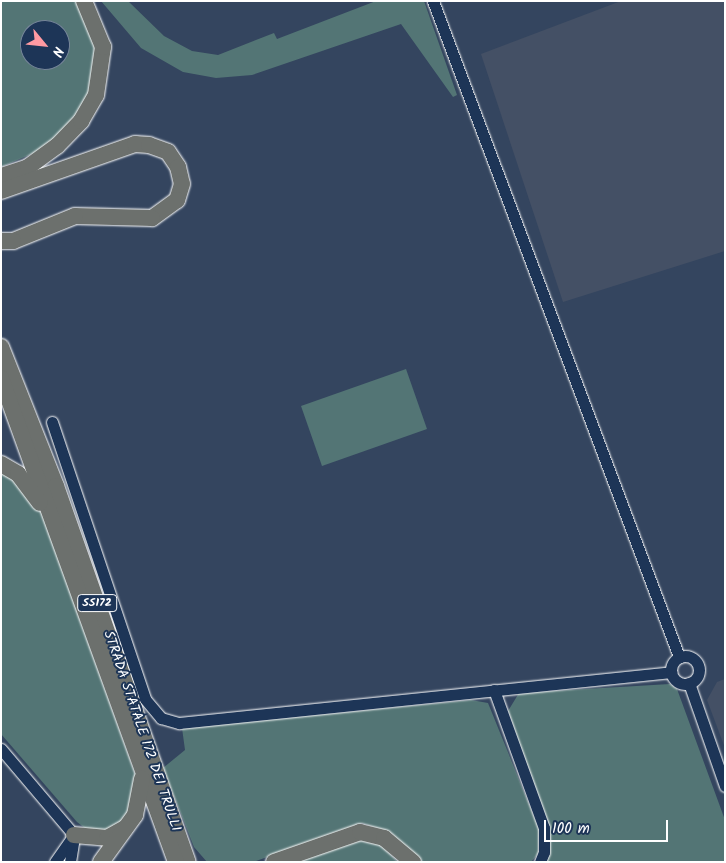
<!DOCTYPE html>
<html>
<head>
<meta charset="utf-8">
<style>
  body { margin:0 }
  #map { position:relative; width:726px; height:863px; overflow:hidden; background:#34455f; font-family:Kalam,sans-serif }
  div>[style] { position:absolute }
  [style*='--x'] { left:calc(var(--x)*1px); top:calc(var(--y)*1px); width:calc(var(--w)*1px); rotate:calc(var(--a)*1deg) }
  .built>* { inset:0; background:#445065 }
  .green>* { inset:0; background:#537575 }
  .roads { filter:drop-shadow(0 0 1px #fff) drop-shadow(0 0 1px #fff) }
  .minor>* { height:11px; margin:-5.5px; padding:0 5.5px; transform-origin:5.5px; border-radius:5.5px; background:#1d3557 }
  .minor>.ring { margin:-5.5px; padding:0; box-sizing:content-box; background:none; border:11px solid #1d3557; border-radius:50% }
  .highway>* { height:16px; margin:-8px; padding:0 8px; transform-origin:8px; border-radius:8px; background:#6c706d }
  span { translate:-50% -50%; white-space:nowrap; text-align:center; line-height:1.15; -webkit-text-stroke:4px #1d3557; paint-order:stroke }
  .shield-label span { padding:1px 4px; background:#1d3557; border:1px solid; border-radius:4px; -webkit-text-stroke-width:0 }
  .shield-label { font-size:12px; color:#fff; font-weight:700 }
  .street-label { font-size:14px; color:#fff }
  .frame { position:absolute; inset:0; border:2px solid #fff; pointer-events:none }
  .north { position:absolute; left:20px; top:20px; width:50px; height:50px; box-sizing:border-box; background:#1d3557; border:1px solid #77869a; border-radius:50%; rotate:118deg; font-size:14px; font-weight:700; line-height:20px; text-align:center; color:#fff }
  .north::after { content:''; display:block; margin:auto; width:18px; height:22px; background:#ff9aa2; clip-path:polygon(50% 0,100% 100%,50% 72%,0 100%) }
  .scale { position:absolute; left:544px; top:820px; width:124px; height:22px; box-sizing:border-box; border:2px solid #fff; border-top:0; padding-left:6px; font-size:15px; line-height:18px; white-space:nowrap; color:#fff; -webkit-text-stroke:4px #1d3557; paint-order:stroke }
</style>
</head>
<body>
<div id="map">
  <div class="built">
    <i style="clip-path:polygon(621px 1px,725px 1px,725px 251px,563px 302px,481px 54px)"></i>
    <i style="clip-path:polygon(725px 679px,725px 748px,707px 700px,717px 682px)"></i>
  </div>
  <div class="green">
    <i style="clip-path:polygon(evenodd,1px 1px,78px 1px,100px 56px,84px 110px,48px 147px,1px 167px,1px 1px,30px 30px,60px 30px,60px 60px,30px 60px,30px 30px)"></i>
    <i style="clip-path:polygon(101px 1px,128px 1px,164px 36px,192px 51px,218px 55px,274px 33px,277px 39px,376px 1px,424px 1px,457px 95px,453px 97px,401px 24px,252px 75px,216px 78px,183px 72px,141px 48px)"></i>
    <i style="clip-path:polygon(406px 369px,427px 429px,322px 466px,301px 406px)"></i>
    <i style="clip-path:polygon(1px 467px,40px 508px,138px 782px,128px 817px,105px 833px,86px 829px,77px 822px,1px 734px)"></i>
    <i style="clip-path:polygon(670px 684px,677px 689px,725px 820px,725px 862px,546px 862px,550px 829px,508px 711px,519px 693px)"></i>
    <i style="clip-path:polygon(471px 700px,488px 703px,539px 829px,538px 854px,531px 862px,423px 862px,391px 833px,362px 823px,253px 862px,207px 862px,194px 847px,163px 768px,185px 750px,182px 728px)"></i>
    <i style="clip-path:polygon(358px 840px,381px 845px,398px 862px,298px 862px)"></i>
  </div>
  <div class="roads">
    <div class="minor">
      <i style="--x:433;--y:1;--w:701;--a:69.44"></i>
      <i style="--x:52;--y:422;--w:292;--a:71.4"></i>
      <i style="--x:145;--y:699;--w:25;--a:50"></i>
      <i style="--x:161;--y:718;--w:19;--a:16"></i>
      <i style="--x:179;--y:723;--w:495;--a:-5.9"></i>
      <i class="ring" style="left:671px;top:656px;width:17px;height:17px"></i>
      <i style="--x:689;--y:683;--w:109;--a:70.7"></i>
      <i style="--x:494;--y:690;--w:147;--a:70.1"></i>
      <i style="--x:544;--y:828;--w:24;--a:90"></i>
      <i style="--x:544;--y:852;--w:11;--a:112"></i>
      <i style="--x:1;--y:749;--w:113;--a:49.7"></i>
      <i style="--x:55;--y:862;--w:33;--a:-55"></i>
      <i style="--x:70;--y:862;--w:25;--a:-81"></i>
    </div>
    <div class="highway">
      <i style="--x:1;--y:176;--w:28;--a:-18"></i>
      <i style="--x:28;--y:167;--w:36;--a:-36"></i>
      <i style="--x:57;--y:146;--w:35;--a:-46"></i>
      <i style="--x:81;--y:121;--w:30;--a:-60"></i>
      <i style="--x:96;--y:95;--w:49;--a:-81.7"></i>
      <i style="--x:103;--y:47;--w:50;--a:-112.4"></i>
      <i style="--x:1;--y:191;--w:142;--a:-19.3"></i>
      <i style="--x:135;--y:144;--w:14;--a:4"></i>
      <i style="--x:149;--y:145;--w:20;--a:20"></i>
      <i style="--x:168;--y:152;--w:18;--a:56"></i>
      <i style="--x:178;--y:167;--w:17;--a:77"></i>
      <i style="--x:182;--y:184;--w:17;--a:107"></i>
      <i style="--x:177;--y:200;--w:31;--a:144"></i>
      <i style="--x:152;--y:218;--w:77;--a:-178.5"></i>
      <i style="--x:75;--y:216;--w:67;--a:158"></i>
      <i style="--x:13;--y:241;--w:12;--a:180"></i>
      <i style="--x:1;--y:347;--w:149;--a:68.4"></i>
      <i style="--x:56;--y:486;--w:398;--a:70.7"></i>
      <i style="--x:1;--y:378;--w:515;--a:70.12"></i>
      <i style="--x:1;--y:464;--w:20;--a:30"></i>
      <i style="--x:18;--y:474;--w:36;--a:53"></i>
      <i style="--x:74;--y:835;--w:33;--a:5"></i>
      <i style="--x:107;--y:838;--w:21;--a:-29"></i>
      <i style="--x:101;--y:862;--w:58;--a:-54.1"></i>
      <i style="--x:135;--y:815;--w:37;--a:-79"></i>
      <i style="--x:274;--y:862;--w:91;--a:-19.2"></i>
      <i style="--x:360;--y:832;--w:25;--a:14"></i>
      <i style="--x:384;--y:838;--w:38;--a:40"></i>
    </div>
  </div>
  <div class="shield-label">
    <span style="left:97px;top:603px">SS172</span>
  </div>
  <div class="street-label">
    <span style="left:142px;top:731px;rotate:71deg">STRADA STATALE 172 DEI TRULLI</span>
  </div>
  <div class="frame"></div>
  <div class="north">N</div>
  <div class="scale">100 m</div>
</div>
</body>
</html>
